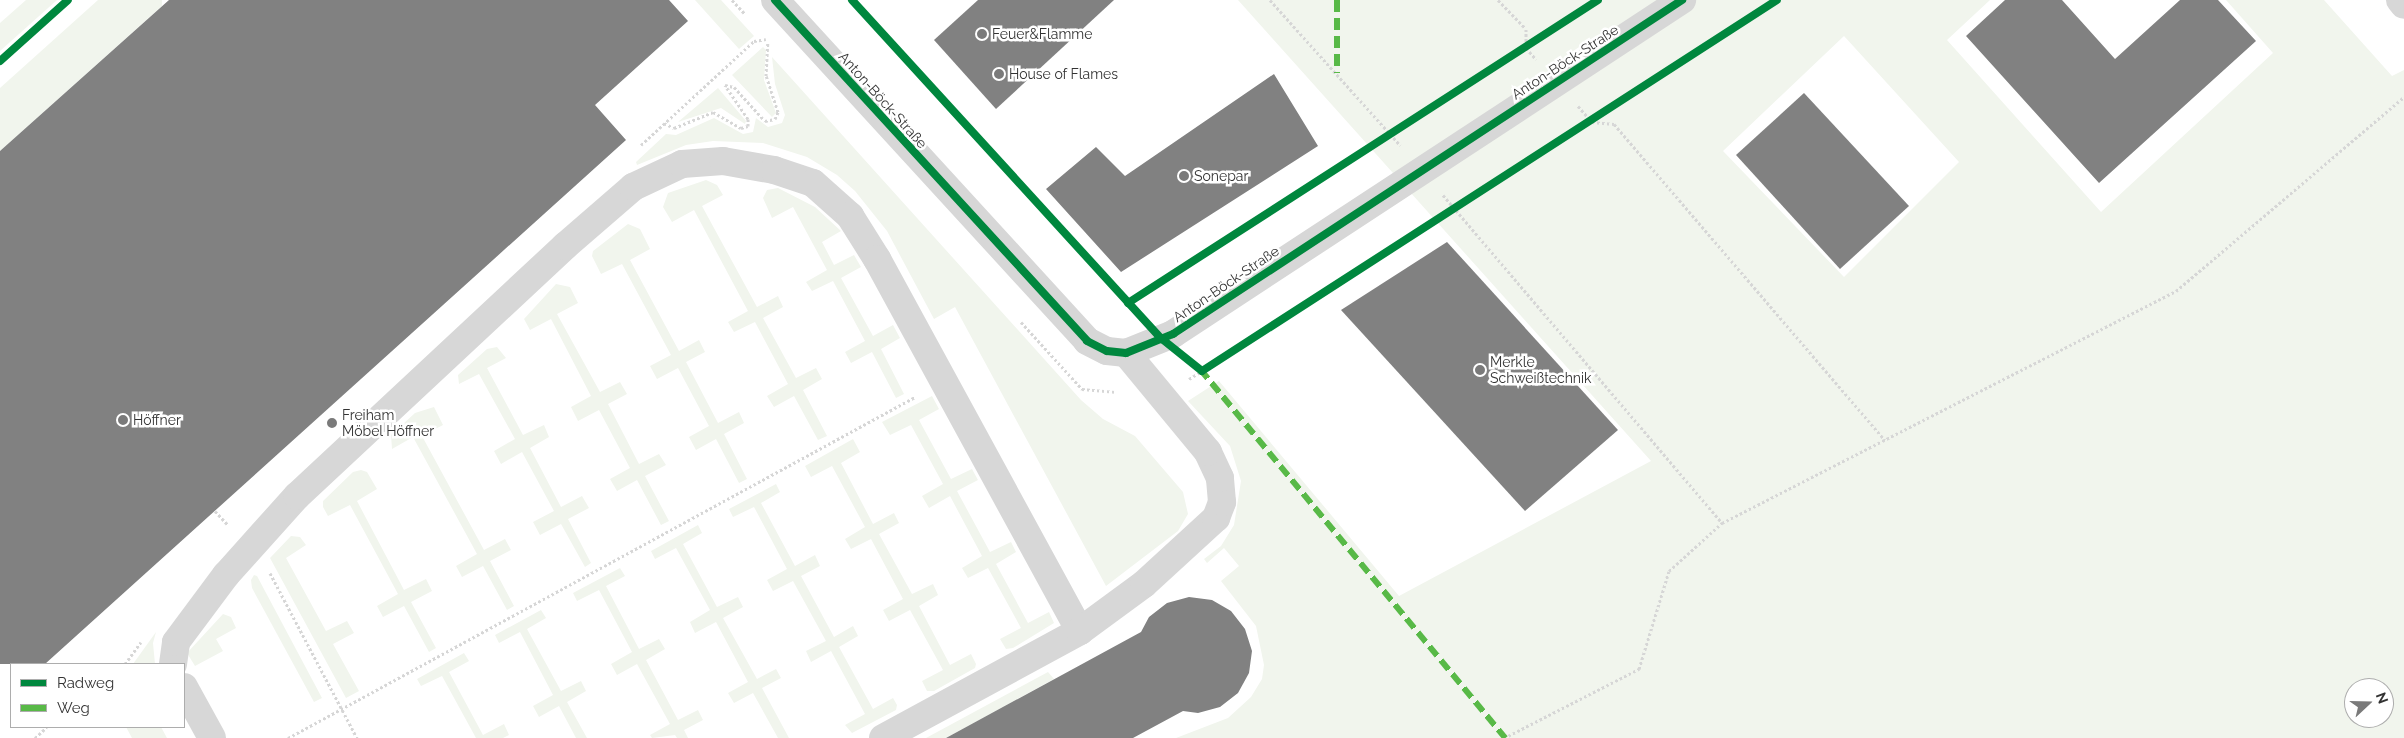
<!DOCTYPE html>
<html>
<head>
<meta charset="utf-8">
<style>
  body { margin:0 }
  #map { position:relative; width:2404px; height:738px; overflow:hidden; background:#fff; font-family:Raleway,sans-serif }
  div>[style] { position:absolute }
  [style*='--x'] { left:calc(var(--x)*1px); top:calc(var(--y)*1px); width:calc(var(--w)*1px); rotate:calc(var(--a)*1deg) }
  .green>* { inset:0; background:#f1f5ed }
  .building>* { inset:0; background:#818181 }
  .path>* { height:3px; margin-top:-1.5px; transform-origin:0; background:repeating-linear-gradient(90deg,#d6d6d6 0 2.5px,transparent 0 5px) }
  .minor>* { height:28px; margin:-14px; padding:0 14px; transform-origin:14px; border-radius:14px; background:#d7d7d7 }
  .quiet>* { height:6px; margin-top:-3px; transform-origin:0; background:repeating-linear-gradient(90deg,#58b947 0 12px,transparent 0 18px) }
  .cycleway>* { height:8px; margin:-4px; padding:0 4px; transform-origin:4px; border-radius:4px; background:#00873e }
  .dots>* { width:14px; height:14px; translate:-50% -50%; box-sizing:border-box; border:2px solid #fff; border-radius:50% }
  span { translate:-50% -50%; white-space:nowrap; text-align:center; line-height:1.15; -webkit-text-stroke:5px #fff; paint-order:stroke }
  .poi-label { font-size:14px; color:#333 }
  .left { translate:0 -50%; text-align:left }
  .street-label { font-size:14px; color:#333 }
  .legend { position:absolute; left:10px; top:663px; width:175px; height:65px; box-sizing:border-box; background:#fff; border:1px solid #adadad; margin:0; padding:6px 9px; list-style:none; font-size:15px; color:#333 }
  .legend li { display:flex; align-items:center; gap:10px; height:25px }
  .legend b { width:25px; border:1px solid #adadad }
  .north { position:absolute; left:2344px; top:678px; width:50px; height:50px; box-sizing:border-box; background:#fff; border:1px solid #adadad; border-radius:50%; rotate:69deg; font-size:14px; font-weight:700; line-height:20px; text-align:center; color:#333 }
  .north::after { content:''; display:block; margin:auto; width:18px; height:22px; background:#7a7a7a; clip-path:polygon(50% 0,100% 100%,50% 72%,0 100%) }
</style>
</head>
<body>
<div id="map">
  <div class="green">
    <i style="clip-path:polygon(26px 0,57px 0,0 51px,0 23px)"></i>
    <i style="clip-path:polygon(98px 0,162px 0,162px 6px,0 151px,0 88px)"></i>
    <i style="clip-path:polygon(695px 0,721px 0,754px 36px,739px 49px)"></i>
    <i style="clip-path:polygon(evenodd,1238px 0,1990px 0,1947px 40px,2101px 212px,2273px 53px,2226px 0,2324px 0,2392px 76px,2404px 70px,2404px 738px,1176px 738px,1228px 718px,1251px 697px,1262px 679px,1264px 665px,1256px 626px,1221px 581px,1239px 566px,1224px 548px,1207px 563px,1204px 559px,1221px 546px,1234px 525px,1241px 481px,1230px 446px,1188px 401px,1219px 381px,1399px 596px,1651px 461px,1238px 0,1844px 36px,1959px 162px,1844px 277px,1723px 151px,1844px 36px,1238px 0,2354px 688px,2384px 688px,2384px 718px,2354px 718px,2354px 688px)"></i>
    <i style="clip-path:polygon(763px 47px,766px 50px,764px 80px,776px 113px,772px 117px,732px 75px)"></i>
    <i style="clip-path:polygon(772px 57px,1081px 400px,1103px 419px,1135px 436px,1183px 492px,1188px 514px,1178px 531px,1106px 586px,955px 307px,934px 319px,887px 231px,855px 191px,837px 175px,807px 157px,763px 143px,713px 141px,686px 145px,637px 165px,636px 162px,666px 134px,676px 135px,714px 118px,743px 134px,753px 132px,756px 118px,768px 127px,782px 123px,785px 115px,775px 84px)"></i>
    <i style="clip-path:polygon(718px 88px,746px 121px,745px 124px,721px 108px,678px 122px)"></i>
    <i style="clip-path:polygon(706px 180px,717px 185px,723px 195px,702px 206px,757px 307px,778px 296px,783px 307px,763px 318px,796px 378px,816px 368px,822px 379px,803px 390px,827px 436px,818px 440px,794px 396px,774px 407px,767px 396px,788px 384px,755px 322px,734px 332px,728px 322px,748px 311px,694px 210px,672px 222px,663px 207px,668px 193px)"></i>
    <i style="clip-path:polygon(778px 188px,815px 207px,841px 231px,822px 242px,834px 265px,854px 255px,861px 267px,841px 278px,873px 336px,893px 325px,900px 338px,881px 349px,904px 394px,896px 398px,872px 352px,851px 363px,845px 352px,865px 341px,833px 281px,812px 291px,806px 282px,827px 270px,793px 207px,772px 218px,763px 198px,767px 190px)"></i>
    <i style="clip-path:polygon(628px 224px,640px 229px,650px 249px,630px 260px,679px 351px,699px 340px,705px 352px,686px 362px,718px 423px,739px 412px,744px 423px,724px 434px,747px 479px,739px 483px,716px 439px,696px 450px,689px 437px,709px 426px,678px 368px,657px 379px,650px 366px,671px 355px,622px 264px,601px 274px,592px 256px,593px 251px)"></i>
    <i style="clip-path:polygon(556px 284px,570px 287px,578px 303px,557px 314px,600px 392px,620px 382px,627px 394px,608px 404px,639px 464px,659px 454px,666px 465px,645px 476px,669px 521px,661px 525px,637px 480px,617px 491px,610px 479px,630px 468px,599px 410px,578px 421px,571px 407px,591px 396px,551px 319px,530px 330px,524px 319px)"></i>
    <i style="clip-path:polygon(497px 347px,506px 358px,487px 368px,523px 435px,544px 425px,549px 437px,530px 448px,561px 507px,582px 496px,589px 508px,568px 519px,591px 563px,585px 567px,561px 524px,540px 535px,533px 522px,554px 511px,522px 452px,501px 464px,494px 451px,515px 439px,479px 374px,459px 384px,458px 375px,487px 349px)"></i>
    <i style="clip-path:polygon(932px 396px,939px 409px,919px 420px,951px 479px,972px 469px,978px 480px,957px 491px,990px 552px,1011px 542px,1016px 552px,996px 564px,1028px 623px,1049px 612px,1054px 623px,1013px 648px,1006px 649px,1000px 639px,1021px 628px,988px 568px,968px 578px,962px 568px,982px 556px,950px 496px,929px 508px,922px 496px,943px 484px,911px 425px,890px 435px,882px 422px)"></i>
    <i style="clip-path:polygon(434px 407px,443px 425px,422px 436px,484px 550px,505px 539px,511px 550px,490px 561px,514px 606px,507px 610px,483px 566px,462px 577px,456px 566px,477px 554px,413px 437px,392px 449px,391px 435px,415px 413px)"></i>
    <i style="clip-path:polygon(853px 439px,860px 452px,841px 463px,873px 524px,894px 513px,899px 523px,879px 534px,912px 594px,933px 584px,938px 595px,919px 606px,950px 665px,971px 654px,976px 664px,975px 668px,934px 691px,927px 691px,922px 681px,943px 670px,910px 610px,889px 621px,883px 610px,903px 599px,871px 539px,851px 549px,845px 539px,865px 527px,832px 466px,811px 477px,805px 466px)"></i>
    <i style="clip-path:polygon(361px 470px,367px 472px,377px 489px,357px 501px,404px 590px,426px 579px,432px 591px,411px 602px,436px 648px,429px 652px,404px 606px,383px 617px,377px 606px,398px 594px,350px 505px,328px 516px,323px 507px,323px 501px,353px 472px)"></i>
    <i style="clip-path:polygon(776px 484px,780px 492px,761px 503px,795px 566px,815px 555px,820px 566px,801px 576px,834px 637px,853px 626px,858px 636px,839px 647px,873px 709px,893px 698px,897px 705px,896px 710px,852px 733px,845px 725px,865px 714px,831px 651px,811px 662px,806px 651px,826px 641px,793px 581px,773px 591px,767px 580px,787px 569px,754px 507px,733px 517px,729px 509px)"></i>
    <i style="clip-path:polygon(698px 525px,702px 533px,683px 544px,717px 607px,738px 597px,743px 607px,723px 618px,757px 679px,776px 669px,781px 678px,762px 688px,789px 738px,778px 738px,753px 693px,734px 703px,728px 693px,748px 682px,716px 622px,695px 633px,690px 622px,710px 610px,676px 548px,655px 559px,651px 551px)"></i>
    <i style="clip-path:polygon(291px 536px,300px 537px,306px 545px,286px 558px,326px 631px,347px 621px,354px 633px,333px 644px,359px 691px,346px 698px,270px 558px)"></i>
    <i style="clip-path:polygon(620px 568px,625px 576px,606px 586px,639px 649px,659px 639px,665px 649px,646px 660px,678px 720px,698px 710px,703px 720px,684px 730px,688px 738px,677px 738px,675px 735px,652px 738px,650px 735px,670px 724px,637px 664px,617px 675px,611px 664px,632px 652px,599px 590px,577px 601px,573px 593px)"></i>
    <i style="clip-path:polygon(254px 575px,257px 576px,322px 698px,314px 702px,252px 588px,251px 580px)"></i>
    <i style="clip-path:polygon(541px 610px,546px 618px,527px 629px,561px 691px,581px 681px,586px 691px,567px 702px,587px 738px,576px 738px,559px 706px,539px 717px,533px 706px,553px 695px,520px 632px,499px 643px,495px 635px)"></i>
    <i style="clip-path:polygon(223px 614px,231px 617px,236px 628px,216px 639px,223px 651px,195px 666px,187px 653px)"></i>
    <i style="clip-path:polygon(156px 632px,153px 643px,155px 664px,133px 664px)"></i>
    <i style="clip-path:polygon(464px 653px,469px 661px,449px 672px,483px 735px,504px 724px,509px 735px,503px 738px,476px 738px,442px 676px,421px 686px,417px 679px)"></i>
    <i style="clip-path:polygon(1048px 672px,1054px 679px,946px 738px,926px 738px)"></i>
    <i style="clip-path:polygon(126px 727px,161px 727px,167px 738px,132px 738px)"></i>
  </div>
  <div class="building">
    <i style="clip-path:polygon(169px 0,669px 0,688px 21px,595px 105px,626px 140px,45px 664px,0 664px,0 151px)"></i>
    <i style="clip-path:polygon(978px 0,1114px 0,996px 109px,934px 40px)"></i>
    <i style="clip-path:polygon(2005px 0,2062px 0,2115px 59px,2180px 0,2218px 0,2256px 41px,2099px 183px,1966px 36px)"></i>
    <i style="clip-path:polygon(1274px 74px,1318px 146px,1121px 272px,1046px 189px,1096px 147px,1125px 176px)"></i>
    <i style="clip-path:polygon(1804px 93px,1909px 206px,1840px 269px,1736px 155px)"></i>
    <i style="clip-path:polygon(1447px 242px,1618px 430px,1525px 511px,1341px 310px)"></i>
    <i style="clip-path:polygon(1189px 597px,1212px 600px,1231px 611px,1245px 629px,1252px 651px,1249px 673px,1238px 693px,1220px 707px,1198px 713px,1183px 711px,1133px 738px,946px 738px,1141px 632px,1149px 617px,1167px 603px)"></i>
  </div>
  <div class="path">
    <i style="--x:732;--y:0;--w:19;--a:47"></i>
    <i style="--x:1270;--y:0;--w:195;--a:48.1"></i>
    <i style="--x:1498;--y:0;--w:40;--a:46"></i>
    <i style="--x:1526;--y:29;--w:19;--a:90"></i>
    <i style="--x:1526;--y:48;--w:15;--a:48"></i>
    <i style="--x:1578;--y:106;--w:21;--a:49"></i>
    <i style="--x:1592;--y:122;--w:22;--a:5"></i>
    <i style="--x:1614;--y:124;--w:416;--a:49.4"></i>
    <i style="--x:664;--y:123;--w:11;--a:27"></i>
    <i style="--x:674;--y:128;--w:42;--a:-22.3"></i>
    <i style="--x:713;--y:112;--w:32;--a:30"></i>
    <i style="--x:741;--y:128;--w:7;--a:-16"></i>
    <i style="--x:748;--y:126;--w:7;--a:-90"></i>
    <i style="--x:748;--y:119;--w:41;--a:-124.1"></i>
    <i style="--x:725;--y:85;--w:9;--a:13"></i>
    <i style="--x:734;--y:87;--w:46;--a:47.6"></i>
    <i style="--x:765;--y:121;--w:10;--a:-11"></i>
    <i style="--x:775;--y:119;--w:8;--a:-67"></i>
    <i style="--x:778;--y:112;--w:38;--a:-108"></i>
    <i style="--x:766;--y:76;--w:34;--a:-87"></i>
    <i style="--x:641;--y:145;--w:154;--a:-42.6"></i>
    <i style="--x:754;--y:41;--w:12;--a:-9"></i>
    <i style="--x:1443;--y:195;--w:431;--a:49.6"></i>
    <i style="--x:1021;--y:322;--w:91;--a:47.7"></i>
    <i style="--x:1082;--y:389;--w:33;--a:5"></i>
    <i style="--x:1189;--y:379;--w:15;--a:-32"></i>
    <i style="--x:215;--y:511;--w:19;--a:47"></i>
    <i style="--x:270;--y:573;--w:187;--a:62.2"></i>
    <i style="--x:125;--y:664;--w:27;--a:-54"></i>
    <i style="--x:35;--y:738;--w:16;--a:-43"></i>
    <i style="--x:288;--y:738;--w:714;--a:-28.54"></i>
    <i style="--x:1504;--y:738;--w:152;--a:-27.1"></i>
    <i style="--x:1639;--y:669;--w:102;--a:-73"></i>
    <i style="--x:1669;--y:571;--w:72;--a:-42.2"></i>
    <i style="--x:1722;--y:523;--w:510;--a:-27.07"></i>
    <i style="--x:2176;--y:291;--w:299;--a:-40.4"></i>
  </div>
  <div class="minor">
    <i style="--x:775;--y:0;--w:462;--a:47.5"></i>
    <i style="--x:1087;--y:341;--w:22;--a:27"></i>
    <i style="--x:1107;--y:351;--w:19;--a:6"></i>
    <i style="--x:1126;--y:353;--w:51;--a:-22"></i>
    <i style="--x:1173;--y:334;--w:609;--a:-33.27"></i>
    <i style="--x:2400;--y:0;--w:6;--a:51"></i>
    <i style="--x:173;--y:664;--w:22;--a:-82"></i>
    <i style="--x:176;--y:642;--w:84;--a:-53.3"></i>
    <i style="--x:226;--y:575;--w:106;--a:-48.1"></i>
    <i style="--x:297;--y:496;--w:367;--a:-43"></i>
    <i style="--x:565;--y:246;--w:90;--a:-40.9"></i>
    <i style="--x:633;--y:187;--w:54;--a:-25.1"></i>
    <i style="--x:682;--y:164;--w:41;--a:-4.2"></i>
    <i style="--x:723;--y:161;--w:52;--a:10"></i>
    <i style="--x:774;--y:170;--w:41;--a:18.4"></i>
    <i style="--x:813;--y:183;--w:50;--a:41.7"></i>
    <i style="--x:850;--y:216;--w:51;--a:57.9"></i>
    <i style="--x:877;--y:259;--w:424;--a:61.4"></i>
    <i style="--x:184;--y:687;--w:58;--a:61.2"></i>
    <i style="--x:883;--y:738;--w:224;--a:-28.5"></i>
    <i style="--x:1080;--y:631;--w:79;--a:-36.3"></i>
    <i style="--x:1144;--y:584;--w:98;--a:-42.5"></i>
    <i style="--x:1216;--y:518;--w:17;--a:-69"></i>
    <i style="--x:1222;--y:502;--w:24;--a:-95"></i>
    <i style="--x:1220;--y:478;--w:29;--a:-115"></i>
    <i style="--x:1208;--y:452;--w:129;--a:-129.6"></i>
  </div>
  <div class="quiet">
    <i style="--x:1337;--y:0;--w:73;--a:90"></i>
    <i style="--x:1200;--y:369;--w:479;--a:50.4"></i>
  </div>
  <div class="cycleway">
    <i style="--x:775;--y:0;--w:462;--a:47.5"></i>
    <i style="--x:1087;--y:341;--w:22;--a:27"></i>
    <i style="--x:1107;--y:351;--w:19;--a:6"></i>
    <i style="--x:1126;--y:353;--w:51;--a:-22"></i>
    <i style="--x:1173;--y:334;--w:609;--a:-33.27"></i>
    <i style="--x:852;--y:0;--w:459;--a:47.6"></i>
    <i style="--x:1162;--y:339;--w:51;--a:38.7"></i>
    <i style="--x:1202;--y:371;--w:684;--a:-32.83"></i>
    <i style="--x:0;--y:61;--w:91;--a:-41.9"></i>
    <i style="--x:1128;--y:303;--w:559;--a:-32.81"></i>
  </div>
  <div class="dots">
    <i style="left:982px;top:34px;background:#7a7a7a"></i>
    <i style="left:999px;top:74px;background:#7a7a7a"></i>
    <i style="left:1184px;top:176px;background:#7a7a7a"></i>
    <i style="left:1480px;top:370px;background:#7a7a7a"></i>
    <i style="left:123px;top:420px;background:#7a7a7a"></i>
    <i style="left:332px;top:423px;background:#7a7a7a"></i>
  </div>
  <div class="poi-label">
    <span class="left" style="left:992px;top:34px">Feuer&amp;Flamme</span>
    <span class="left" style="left:1009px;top:74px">House of Flames</span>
    <span class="left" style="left:1194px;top:176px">Sonepar</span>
    <span class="left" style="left:1490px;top:370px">Merkle<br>Schweißtechnik</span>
    <span class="left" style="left:342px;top:423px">Freiham<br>Möbel Höffner</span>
    <span class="left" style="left:133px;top:420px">Höffner</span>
  </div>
  <div class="street-label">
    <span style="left:1565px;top:62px;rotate:-33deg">Anton-Böck-Straße</span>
    <span style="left:883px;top:100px;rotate:48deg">Anton-Böck-Straße</span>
    <span style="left:1226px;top:284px;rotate:-34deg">Anton-Böck-Straße</span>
  </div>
  <ul class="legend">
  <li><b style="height:6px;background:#00873e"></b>Radweg</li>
  <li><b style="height:6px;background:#58b947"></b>Weg</li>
  </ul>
  <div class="north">N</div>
</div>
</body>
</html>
